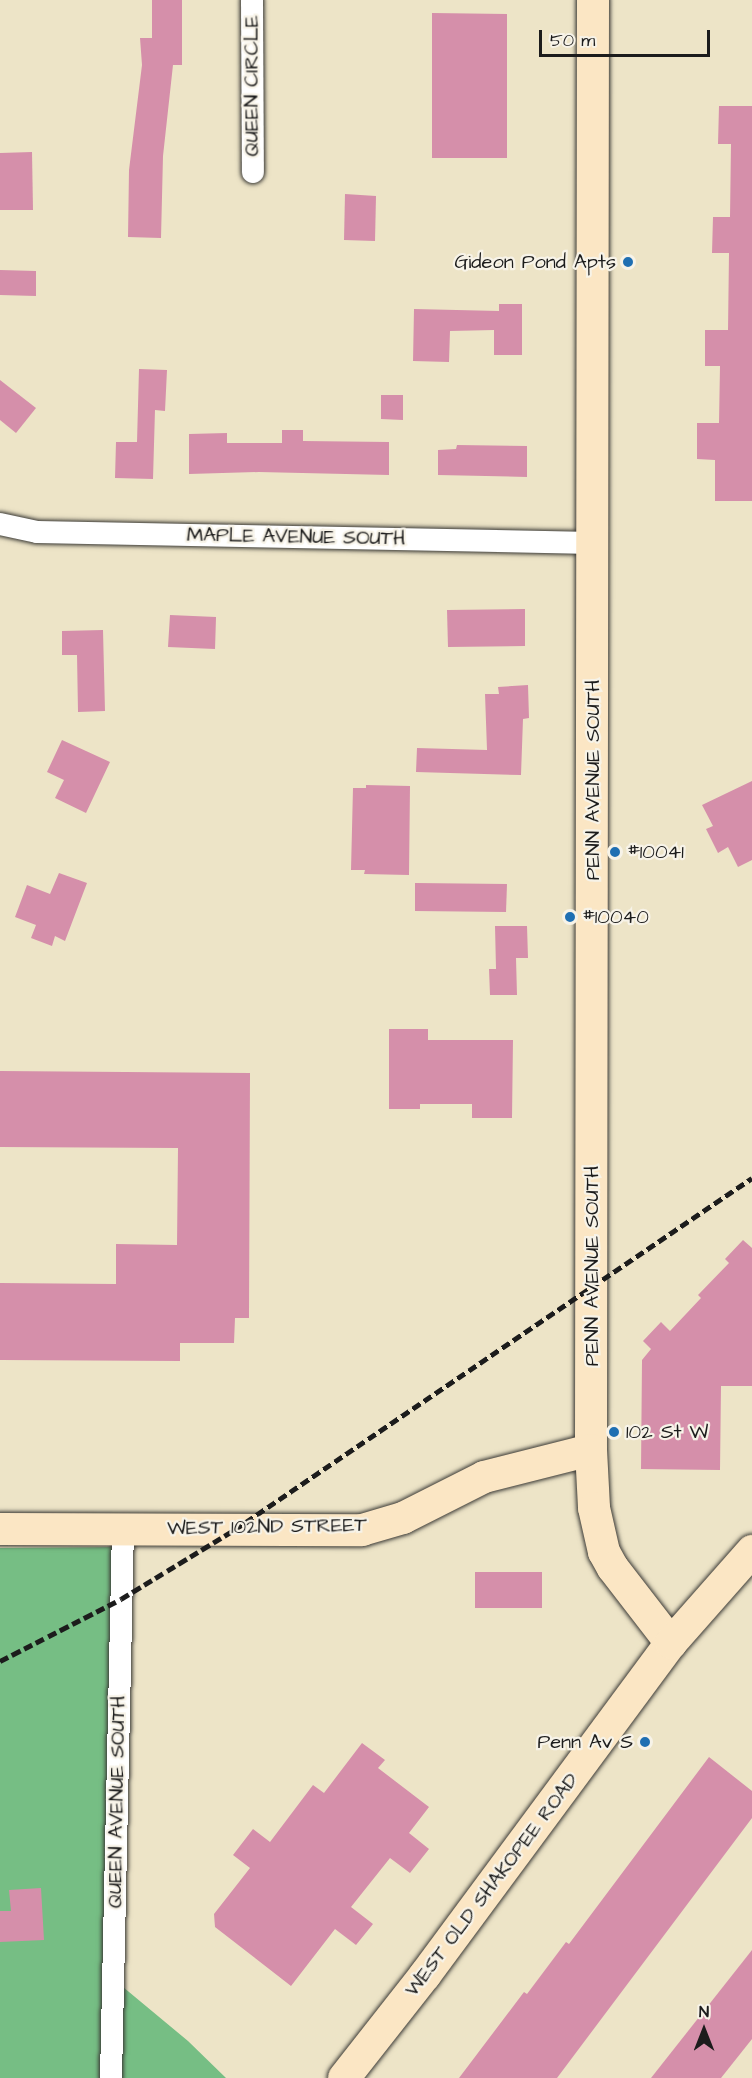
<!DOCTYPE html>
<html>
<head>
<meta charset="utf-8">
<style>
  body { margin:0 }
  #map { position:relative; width:752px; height:2078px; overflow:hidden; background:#ede4c7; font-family:"Architects Daughter",sans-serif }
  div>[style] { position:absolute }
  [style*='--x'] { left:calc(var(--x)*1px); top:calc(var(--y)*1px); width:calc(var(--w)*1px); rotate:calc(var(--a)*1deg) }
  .forest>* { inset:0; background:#76be84 }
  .building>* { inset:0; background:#d58faa }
  .roads { filter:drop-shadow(0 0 2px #3b3a36) drop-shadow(0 0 2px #3b3a36) }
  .street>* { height:22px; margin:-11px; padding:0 11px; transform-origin:11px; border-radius:11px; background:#fff }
  .secondary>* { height:32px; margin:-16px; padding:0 16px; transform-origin:16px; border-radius:16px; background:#fbe6c4 }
  .rail>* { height:4.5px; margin-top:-2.25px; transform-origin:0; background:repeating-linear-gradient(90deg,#1c1c1c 0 9px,transparent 0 13.5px) }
  .dots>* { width:16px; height:16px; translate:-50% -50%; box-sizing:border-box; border:3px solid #f7f3e8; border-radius:50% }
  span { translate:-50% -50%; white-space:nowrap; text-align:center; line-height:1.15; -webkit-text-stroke:4.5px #f7f3e8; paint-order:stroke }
  .street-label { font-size:20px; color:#1c1c1c }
  .poi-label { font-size:20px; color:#1c1c1c }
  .right { translate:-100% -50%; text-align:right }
  .left { translate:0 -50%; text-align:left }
  .north { position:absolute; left:674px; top:2000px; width:60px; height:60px; -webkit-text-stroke:4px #f7f3e8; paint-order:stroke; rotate:0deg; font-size:16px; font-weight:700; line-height:24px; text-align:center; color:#1c1c1c }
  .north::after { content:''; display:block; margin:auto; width:21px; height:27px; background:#1c1c1c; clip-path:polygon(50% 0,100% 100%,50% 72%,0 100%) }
  .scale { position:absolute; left:539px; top:30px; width:171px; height:27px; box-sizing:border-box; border:3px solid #1c1c1c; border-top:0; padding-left:8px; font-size:18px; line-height:21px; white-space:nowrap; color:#1c1c1c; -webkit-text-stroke:4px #f7f3e8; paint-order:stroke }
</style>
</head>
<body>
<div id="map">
  <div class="forest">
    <i style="clip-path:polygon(123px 1547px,123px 1987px,188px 2041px,226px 2078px,0 2078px,0 1548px)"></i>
  </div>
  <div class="building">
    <i style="clip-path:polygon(152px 0,182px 0,182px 65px,173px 65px,163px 156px,161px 238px,128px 237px,129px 170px,142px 65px,140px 38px,152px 38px)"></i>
    <i style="clip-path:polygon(432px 13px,507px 14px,507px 158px,432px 158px)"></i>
    <i style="clip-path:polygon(719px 106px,752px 106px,752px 501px,715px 501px,715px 460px,697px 459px,697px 423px,719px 423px,720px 366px,705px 366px,705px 330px,728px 330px,729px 253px,712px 253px,713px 217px,730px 217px,731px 144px,718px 144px)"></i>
    <i style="clip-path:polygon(32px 152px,33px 210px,0 210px,0 153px)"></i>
    <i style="clip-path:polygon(345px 194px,376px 196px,375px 241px,344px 240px)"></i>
    <i style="clip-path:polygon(0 270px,36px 271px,36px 296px,0 295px)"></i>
    <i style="clip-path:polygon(499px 304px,522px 304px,522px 355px,494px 355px,494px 330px,450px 331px,449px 362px,413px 361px,414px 309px,499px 311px)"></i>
    <i style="clip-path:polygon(139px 369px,167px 370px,165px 411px,155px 410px,153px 479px,115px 478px,116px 442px,137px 442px)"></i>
    <i style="clip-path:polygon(0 380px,36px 408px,16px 433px,0 420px)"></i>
    <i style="clip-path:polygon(381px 395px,403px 395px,403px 420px,381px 419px)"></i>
    <i style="clip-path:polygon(282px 430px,303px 430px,303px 441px,389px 442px,389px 475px,259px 472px,189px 474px,189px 434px,227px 433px,227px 443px,282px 443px)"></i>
    <i style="clip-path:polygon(457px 445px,527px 446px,527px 477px,438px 475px,438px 450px,456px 449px)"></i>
    <i style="clip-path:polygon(525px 609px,525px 646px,448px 647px,447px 610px)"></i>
    <i style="clip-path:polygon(170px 615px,216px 617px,215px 649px,168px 647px)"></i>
    <i style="clip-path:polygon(103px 630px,105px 711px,78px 712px,77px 655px,62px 655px,62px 631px)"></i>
    <i style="clip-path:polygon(528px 685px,529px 718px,523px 719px,521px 775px,416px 772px,417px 748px,487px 750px,485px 694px,499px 694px,498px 687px)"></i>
    <i style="clip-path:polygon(62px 740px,110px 762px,86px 813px,55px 798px,64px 780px,47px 772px)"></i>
    <i style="clip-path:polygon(752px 781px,752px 860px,738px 867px,728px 847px,718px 853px,706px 829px,713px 826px,702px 805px)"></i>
    <i style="clip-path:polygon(366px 785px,410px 786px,409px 875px,364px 874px,365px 870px,351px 870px,353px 788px,366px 788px)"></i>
    <i style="clip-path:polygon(59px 873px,87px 883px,65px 941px,55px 936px,52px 946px,31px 938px,36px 925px,15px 917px,27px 885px,50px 894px)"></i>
    <i style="clip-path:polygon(415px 883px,507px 884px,506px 912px,415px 911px)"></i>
    <i style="clip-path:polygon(495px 926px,527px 926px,528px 958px,516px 958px,517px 995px,490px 995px,489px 969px,496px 969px)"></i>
    <i style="clip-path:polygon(389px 1029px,428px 1029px,428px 1040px,513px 1040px,512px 1118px,472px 1118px,472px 1104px,420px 1104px,420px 1109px,389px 1109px)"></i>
    <i style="clip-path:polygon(0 1071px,250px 1073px,249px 1318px,235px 1318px,234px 1343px,180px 1343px,180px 1361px,0 1360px,0 1283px,116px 1284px,116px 1244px,177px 1245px,178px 1148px,0 1147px)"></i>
    <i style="clip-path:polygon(743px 1240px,752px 1248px,752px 1386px,721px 1386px,720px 1470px,641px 1469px,642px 1360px,651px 1349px,643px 1341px,661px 1322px,670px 1331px,701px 1298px,698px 1295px,729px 1263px,725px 1259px)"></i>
    <i style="clip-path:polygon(475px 1572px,542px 1572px,542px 1608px,475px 1608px)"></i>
    <i style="clip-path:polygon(362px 1743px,385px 1760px,378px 1768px,429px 1807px,409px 1833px,429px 1849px,410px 1873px,390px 1858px,351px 1907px,373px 1924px,356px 1945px,335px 1929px,291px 1986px,215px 1927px,214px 1914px,250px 1868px,233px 1855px,253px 1829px,270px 1842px,313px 1785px,324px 1793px)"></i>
    <i style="clip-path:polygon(709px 1757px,752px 1791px,752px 1818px,557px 2078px,459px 2078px,524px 1992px,527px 1994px,566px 1942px,569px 1944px)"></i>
    <i style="clip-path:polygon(41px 1888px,44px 1940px,0 1942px,0 1911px,11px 1911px,9px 1890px)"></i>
    <i style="clip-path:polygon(752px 1950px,752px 2039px,721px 2078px,651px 2078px)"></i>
  </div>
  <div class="roads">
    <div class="street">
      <i style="--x:252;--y:0;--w:172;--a:89.7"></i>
      <i style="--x:0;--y:524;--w:38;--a:12"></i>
      <i style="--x:37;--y:532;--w:556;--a:1.13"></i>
      <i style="--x:111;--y:2078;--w:551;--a:-88.75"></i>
    </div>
    <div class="secondary">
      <i style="--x:593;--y:0;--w:1450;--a:90.08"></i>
      <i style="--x:591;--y:1450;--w:58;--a:87"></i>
      <i style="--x:594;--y:1508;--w:45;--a:77.2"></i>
      <i style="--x:604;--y:1552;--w:18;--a:61"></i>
      <i style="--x:613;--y:1568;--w:95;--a:52.3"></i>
      <i style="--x:0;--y:1529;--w:362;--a:0.2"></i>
      <i style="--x:362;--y:1530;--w:43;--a:-16.3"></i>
      <i style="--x:403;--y:1518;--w:91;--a:-26.8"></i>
      <i style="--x:484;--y:1477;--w:110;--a:-14.2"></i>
      <i style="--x:344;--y:2078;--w:131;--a:-51.8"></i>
      <i style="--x:425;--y:1975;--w:413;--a:-53.5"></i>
      <i style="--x:671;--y:1643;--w:123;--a:-48.6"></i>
    </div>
  </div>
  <div class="rail">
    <i style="--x:0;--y:1661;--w:136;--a:-27.1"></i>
    <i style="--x:121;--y:1599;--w:132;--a:-31.4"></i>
    <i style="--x:234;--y:1530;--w:626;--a:-34.2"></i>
  </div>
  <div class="dots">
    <i style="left:628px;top:262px;background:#1f6fb2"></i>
    <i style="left:615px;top:852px;background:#1f6fb2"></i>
    <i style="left:570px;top:917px;background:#1f6fb2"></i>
    <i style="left:614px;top:1432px;background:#1f6fb2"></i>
    <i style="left:645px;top:1742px;background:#1f6fb2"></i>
  </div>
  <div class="street-label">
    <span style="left:252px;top:86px;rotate:-90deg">QUEEN CIRCLE</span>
    <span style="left:296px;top:537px;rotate:1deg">MAPLE AVENUE SOUTH</span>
    <span style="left:593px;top:780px;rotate:-90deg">PENN AVENUE SOUTH</span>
    <span style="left:592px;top:1266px;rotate:-90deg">PENN AVENUE SOUTH</span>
    <span style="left:267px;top:1527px;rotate:-1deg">WEST 102ND STREET</span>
    <span style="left:117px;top:1802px;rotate:-89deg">QUEEN AVENUE SOUTH</span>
    <span style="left:492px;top:1885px;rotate:-53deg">WEST OLD SHAKOPEE ROAD</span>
  </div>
  <div class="poi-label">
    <span class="right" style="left:616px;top:262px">Gideon Pond Apts</span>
    <span class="left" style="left:627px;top:852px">#10041</span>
    <span class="left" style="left:582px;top:917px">#10040</span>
    <span class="left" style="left:626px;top:1432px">102 St W</span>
    <span class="right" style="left:633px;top:1742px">Penn Av S</span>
  </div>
  <div class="north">N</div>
  <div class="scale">50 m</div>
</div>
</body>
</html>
